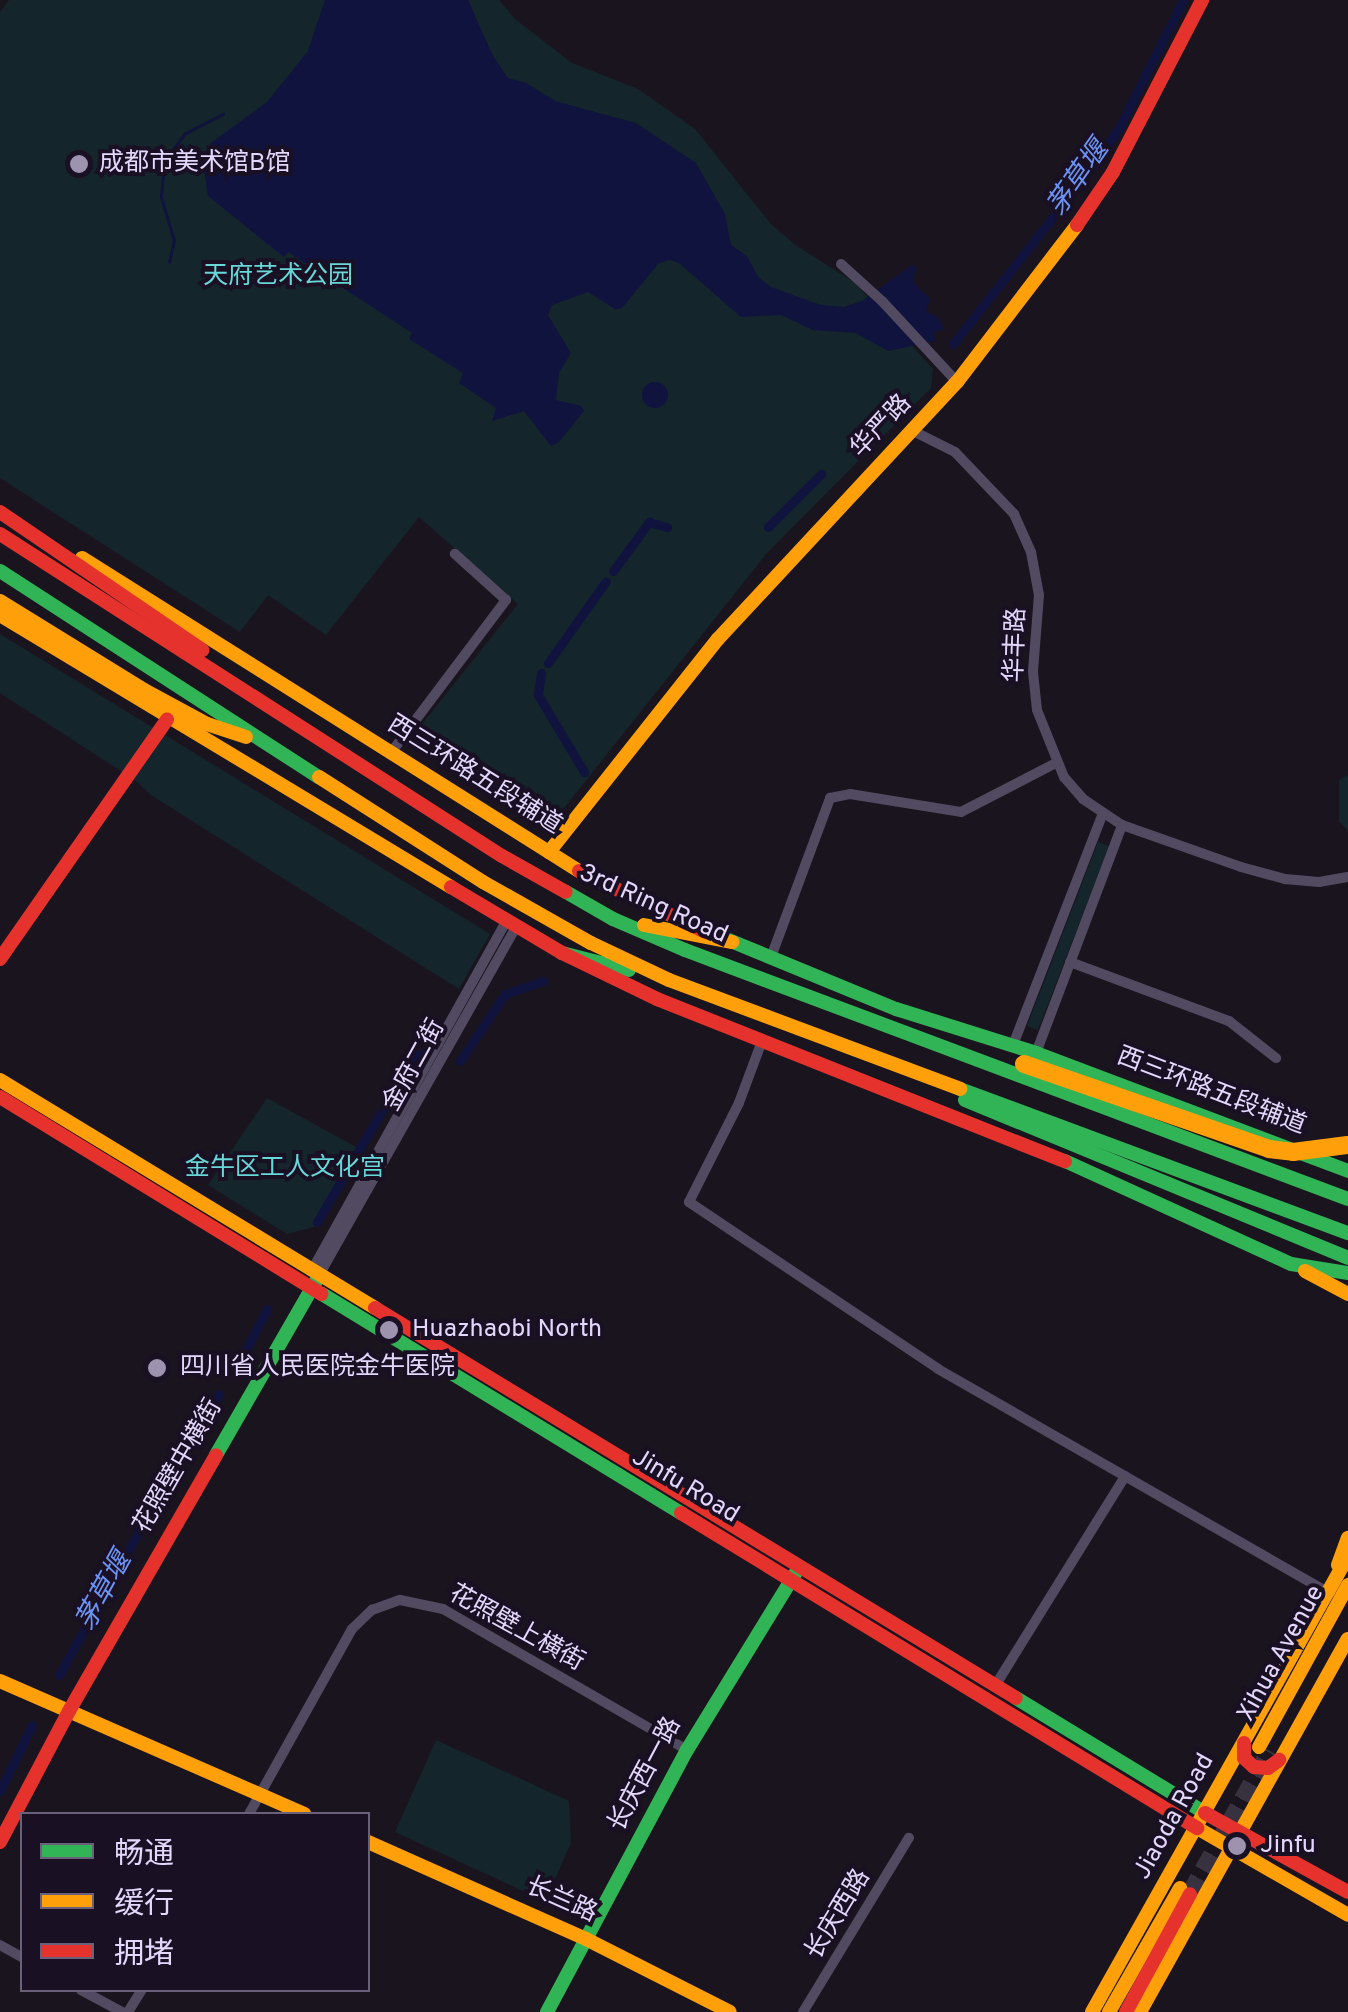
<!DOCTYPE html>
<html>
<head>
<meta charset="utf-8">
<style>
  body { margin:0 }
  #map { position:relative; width:1348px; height:2012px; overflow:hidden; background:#1a141f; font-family:Overpass,"Noto Sans SC",sans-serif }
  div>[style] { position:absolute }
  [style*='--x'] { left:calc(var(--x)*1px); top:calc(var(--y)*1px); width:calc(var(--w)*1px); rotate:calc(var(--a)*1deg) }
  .green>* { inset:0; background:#15252c }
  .water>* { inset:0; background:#0f133d }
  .round { border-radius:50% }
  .stream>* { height:2.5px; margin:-1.25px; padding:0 1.25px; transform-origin:1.25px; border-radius:1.25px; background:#0f133d }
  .canal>* { height:9px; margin:-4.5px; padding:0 4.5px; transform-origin:4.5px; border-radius:4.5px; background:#0f133d }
  .highway-tunnel>* { height:18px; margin-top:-9px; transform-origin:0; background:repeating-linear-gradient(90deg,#383140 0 18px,transparent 0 27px) }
  .street>* { height:10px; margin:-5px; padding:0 5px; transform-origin:5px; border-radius:5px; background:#514a60 }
  .fast>* { height:14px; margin:-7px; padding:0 7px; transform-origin:7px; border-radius:7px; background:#30b455 }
  .slow>* { height:14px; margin:-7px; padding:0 7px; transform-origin:7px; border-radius:7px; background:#ff9f0a }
  .jam>* { height:14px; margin:-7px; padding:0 7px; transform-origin:7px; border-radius:7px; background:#e5322d }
  .slow-bridge>* { height:18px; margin:-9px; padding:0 9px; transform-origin:9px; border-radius:9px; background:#ff9f0a }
  .dots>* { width:28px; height:28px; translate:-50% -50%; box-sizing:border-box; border:5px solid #191024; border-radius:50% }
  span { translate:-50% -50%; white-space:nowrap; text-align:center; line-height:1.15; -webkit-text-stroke:8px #191024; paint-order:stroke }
  .poi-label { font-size:25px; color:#e4d7fc }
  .left { translate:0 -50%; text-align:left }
  .park-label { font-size:25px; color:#67d7d7 }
  .street-label { font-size:25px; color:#e4d7fc }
  .water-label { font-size:28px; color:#6c93f4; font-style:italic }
  .legend { position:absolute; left:20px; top:1812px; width:350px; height:180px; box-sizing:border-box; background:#191024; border:2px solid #6a607a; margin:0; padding:12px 18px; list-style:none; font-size:30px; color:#e4d7fc }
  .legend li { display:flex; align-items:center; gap:20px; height:50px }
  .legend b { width:50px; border:2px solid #6a607a }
</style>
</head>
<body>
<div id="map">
  <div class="green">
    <i style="clip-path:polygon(9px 0,499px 0,515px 19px,572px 63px,638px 89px,695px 129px,770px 223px,795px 245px,854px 282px,933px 369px,931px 388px,767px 553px,545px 832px,410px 739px,518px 604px,419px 517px,326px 635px,268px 595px,240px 632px,0 478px,0 12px)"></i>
    <i style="clip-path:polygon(0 634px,490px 934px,459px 989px,151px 795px,135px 780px,0 693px)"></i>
    <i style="clip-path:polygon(1348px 775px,1348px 831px,1339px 821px,1339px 780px)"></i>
    <i style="clip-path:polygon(1098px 842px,1109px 846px,1038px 1030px,1027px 1026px)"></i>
    <i style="clip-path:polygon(267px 1098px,356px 1147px,321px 1225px,287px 1234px,208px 1185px)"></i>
    <i style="clip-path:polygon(436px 1740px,569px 1801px,571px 1843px,545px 1901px,395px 1832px)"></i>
  </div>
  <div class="water">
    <i style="clip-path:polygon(325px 0,468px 0,493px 56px,508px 78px,526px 83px,555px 101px,636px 123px,696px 163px,725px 214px,731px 245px,747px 256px,758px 277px,771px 287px,821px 305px,844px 307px,862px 301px,912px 265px,916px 267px,913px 282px,930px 299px,926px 311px,939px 318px,944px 329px,934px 332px,935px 341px,888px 351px,856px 333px,813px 330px,781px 315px,741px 317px,679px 263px,670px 260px,659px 263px,622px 308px,615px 309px,588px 292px,552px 305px,548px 315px,571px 353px,559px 373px,556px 400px,581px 406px,584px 411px,559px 442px,551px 446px,524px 411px,492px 421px,496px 408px,459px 383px,463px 373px,409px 339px,412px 333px,288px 252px,284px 257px,208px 196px,203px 162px,211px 143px,267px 102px,308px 51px)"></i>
    <i class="round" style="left:642px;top:382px;width:26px;height:26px"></i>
  </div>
  <div class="stream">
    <i style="--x:169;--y:262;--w:22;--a:-77"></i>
    <i style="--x:174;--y:241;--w:46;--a:-106.5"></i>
    <i style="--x:161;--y:197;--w:35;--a:-85"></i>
    <i style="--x:164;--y:162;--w:34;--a:-54"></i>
    <i style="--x:184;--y:134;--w:44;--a:-27.1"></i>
  </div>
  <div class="canal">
    <i style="--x:953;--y:344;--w:228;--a:-51.8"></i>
    <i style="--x:1094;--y:165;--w:45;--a:-56"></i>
    <i style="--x:1119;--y:128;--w:143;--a:-63.4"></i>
    <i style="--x:768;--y:527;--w:75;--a:-45"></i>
    <i style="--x:613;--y:571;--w:61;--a:-53.7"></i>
    <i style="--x:649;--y:522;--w:19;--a:16"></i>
    <i style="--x:548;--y:663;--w:100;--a:-54.7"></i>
    <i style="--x:541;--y:673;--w:22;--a:98"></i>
    <i style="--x:538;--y:695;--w:90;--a:59.1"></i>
    <i style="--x:460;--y:1061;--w:81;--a:-56.1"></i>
    <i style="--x:505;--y:994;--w:40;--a:-18.9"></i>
    <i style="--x:317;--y:1222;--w:191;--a:-59.8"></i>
    <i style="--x:413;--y:1057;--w:12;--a:-20"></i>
    <i style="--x:243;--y:1355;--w:52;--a:-62.4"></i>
    <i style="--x:166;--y:1484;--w:104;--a:-59.5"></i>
    <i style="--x:59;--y:1675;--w:191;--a:-60.9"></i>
    <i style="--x:0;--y:1791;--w:73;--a:-64.1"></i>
  </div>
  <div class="highway-tunnel">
    <i style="--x:1190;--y:1894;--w:164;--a:-60.8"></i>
  </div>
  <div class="street">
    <i style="--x:841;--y:264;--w:55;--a:42.1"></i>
    <i style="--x:882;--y:301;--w:110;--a:47.2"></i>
    <i style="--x:913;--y:431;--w:47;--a:26.6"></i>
    <i style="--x:955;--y:452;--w:86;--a:46.4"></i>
    <i style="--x:1014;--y:514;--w:42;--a:65.9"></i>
    <i style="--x:1031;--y:552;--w:44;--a:79.5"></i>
    <i style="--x:1039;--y:595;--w:77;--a:94.5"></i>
    <i style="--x:1033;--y:672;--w:38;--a:84"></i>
    <i style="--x:1037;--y:710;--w:72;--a:68.1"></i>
    <i style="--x:1064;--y:777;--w:29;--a:49"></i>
    <i style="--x:1083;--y:799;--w:47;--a:33.7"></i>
    <i style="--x:1122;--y:825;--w:126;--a:19.4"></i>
    <i style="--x:1241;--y:867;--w:46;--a:15.3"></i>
    <i style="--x:1285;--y:879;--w:34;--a:5"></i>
    <i style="--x:1319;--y:882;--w:29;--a:-10"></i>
    <i style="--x:390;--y:754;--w:193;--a:-53"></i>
    <i style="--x:506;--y:600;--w:69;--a:-138"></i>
    <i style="--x:771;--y:957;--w:170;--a:-69.6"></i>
    <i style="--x:830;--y:798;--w:20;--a:-11"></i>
    <i style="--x:850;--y:794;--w:112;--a:9.2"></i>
    <i style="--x:961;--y:812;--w:107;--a:-27.3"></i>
    <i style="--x:1070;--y:962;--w:170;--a:20.4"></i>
    <i style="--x:1229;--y:1021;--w:60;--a:38.2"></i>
    <i style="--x:762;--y:1041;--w:66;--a:110.4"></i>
    <i style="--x:739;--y:1103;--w:111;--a:116.8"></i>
    <i style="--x:689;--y:1202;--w:300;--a:33.8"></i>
    <i style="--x:938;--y:1369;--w:449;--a:29.8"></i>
    <i style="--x:1013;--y:1045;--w:247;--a:-68.8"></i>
    <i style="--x:1036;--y:1053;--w:244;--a:-69.3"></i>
    <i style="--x:311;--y:1272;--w:401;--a:-60.9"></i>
    <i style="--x:318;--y:1277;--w:402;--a:-60.5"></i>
    <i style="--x:995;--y:1686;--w:247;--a:-58.2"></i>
    <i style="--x:249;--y:1814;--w:212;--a:-60.9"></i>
    <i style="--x:352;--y:1629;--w:28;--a:-44"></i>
    <i style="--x:372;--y:1610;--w:30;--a:-20"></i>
    <i style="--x:400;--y:1600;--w:44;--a:11.8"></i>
    <i style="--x:443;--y:1609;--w:282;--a:30"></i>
    <i style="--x:0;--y:1945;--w:25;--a:29"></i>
    <i style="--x:81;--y:1990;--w:47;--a:28.2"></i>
    <i style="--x:128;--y:2012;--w:26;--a:-58"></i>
    <i style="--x:803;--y:2012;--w:204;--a:-58.7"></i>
  </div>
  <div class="fast">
    <i style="--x:0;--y:571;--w:380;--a:32.9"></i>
    <i style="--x:566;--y:892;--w:54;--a:29.9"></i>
    <i style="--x:613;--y:919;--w:78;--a:23.3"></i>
    <i style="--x:685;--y:950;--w:708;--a:20.58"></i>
    <i style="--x:726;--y:939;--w:184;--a:22.4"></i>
    <i style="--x:896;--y:1009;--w:147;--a:17.4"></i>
    <i style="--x:1036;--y:1053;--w:334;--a:20.7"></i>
    <i style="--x:562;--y:953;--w:69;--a:14.2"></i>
    <i style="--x:960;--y:1089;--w:414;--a:20.4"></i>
    <i style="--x:965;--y:1100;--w:414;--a:22.4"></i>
    <i style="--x:1065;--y:1161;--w:248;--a:24.5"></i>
    <i style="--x:1291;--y:1264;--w:58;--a:9"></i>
    <i style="--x:322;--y:1294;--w:421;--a:31.4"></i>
    <i style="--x:216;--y:1455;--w:201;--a:-60.1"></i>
    <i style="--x:1016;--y:1698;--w:221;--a:31.3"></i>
    <i style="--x:547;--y:2012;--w:297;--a:-61.9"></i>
    <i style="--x:687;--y:1750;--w:209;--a:-58.5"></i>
  </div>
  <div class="slow">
    <i style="--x:82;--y:558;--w:587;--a:32.2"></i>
    <i style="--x:0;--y:601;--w:169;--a:31.7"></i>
    <i style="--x:144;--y:690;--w:72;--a:28.4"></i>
    <i style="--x:207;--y:724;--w:41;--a:18.4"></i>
    <i style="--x:0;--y:615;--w:527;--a:31.09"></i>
    <i style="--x:319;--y:777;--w:195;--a:32.6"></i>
    <i style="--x:483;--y:882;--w:124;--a:29.5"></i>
    <i style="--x:591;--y:943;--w:86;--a:25.4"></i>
    <i style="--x:669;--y:980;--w:311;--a:20.5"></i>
    <i style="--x:549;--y:852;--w:272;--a:-51.6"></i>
    <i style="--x:718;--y:639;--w:351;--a:-47.1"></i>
    <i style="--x:957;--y:382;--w:198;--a:-52.6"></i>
    <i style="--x:644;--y:925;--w:90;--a:10.9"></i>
    <i style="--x:0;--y:1080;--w:439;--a:31.3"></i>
    <i style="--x:1305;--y:1271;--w:49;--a:28.1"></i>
    <i style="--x:1338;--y:1565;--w:29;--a:-70"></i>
    <i style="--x:1328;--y:1592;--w:41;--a:-60.9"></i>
    <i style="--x:0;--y:1681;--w:332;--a:23.6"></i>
    <i style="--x:1259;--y:1747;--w:185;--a:-61.2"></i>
    <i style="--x:1197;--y:1828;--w:174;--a:29.9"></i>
    <i style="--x:368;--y:1842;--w:239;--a:24"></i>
    <i style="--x:586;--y:1939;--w:161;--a:26.9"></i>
    <i style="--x:1092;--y:2012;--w:482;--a:-60.7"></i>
    <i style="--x:1109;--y:2012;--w:143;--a:-60.2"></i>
    <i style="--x:1140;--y:2012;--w:427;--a:-60.9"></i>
  </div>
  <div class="jam">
    <i style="--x:1077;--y:225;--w:64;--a:-55.8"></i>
    <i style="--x:1113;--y:172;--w:194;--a:-62.6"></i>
    <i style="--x:0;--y:512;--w:245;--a:34.3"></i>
    <i style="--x:0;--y:534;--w:596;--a:32.68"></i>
    <i style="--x:502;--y:856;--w:73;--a:29.4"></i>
    <i style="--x:579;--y:871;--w:141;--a:25.7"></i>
    <i style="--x:451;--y:887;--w:129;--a:30.7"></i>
    <i style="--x:562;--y:953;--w:106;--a:25.8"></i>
    <i style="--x:657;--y:999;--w:439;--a:21.7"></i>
    <i style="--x:0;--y:959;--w:292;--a:-55.1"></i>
    <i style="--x:0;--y:1097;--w:377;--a:31.5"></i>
    <i style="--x:375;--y:1308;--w:750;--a:31.32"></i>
    <i style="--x:681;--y:1513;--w:605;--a:31.4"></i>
    <i style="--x:1244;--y:1743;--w:15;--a:90"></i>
    <i style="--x:1244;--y:1758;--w:13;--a:42"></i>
    <i style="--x:1254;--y:1767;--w:14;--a:4"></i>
    <i style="--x:1268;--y:1768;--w:14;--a:-36"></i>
    <i style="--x:1205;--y:1813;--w:163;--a:28.9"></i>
    <i style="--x:0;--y:1842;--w:148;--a:-62.2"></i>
    <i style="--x:69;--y:1711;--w:295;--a:-60.1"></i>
    <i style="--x:1126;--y:2012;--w:134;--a:-61.5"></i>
  </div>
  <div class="slow-bridge">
    <i style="--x:1024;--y:1064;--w:259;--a:19.1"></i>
    <i style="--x:1269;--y:1149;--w:24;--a:7"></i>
    <i style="--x:1293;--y:1152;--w:55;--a:-7.3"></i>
  </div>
  <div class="dots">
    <i style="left:79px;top:164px;background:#9d93af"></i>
    <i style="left:389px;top:1330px;background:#9d93af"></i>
    <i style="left:157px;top:1368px;background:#9d93af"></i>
    <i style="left:1237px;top:1846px;background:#9d93af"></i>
  </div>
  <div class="poi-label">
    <span class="left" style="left:99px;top:164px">成都市美术馆B馆</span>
    <span class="left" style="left:412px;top:1330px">Huazhaobi North</span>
    <span class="left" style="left:180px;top:1368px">四川省人民医院金牛医院</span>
    <span class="left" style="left:1260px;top:1846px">Jinfu</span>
  </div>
  <div class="park-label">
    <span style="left:278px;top:277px">天府艺术公园</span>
    <span style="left:285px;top:1169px">金牛区工人文化宫</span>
  </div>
  <div class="street-label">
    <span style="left:882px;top:427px;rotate:-47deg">华严路</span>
    <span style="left:1017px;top:645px;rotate:-88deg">华丰路</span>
    <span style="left:474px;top:776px;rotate:32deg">西三环路五段辅道</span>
    <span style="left:653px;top:905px;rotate:24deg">3rd Ring Road</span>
    <span style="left:415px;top:1066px;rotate:-61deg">金府二街</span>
    <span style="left:1211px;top:1092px;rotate:21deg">西三环路五段辅道</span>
    <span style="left:179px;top:1467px;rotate:-60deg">花照壁中横街</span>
    <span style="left:685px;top:1487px;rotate:31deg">Jinfu Road</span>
    <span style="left:516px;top:1629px;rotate:29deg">花照壁上横街</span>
    <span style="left:1282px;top:1654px;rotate:-61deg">Xihua Avenue</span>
    <span style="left:646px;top:1775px;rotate:-62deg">长庆西一路</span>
    <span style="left:1175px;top:1817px;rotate:-61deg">Jiaoda Road</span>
    <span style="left:561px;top:1901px;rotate:24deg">长兰路</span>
    <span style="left:839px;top:1915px;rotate:-59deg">长庆西路</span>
  </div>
  <div class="water-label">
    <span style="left:1079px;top:179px;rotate:-55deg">茅草堰</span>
    <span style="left:105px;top:1592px;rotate:-61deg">茅草堰</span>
  </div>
  <ul class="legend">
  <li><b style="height:12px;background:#30b455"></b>畅通</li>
  <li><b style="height:12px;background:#ff9f0a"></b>缓行</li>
  <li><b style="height:12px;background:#e5322d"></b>拥堵</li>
  </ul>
</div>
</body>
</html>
